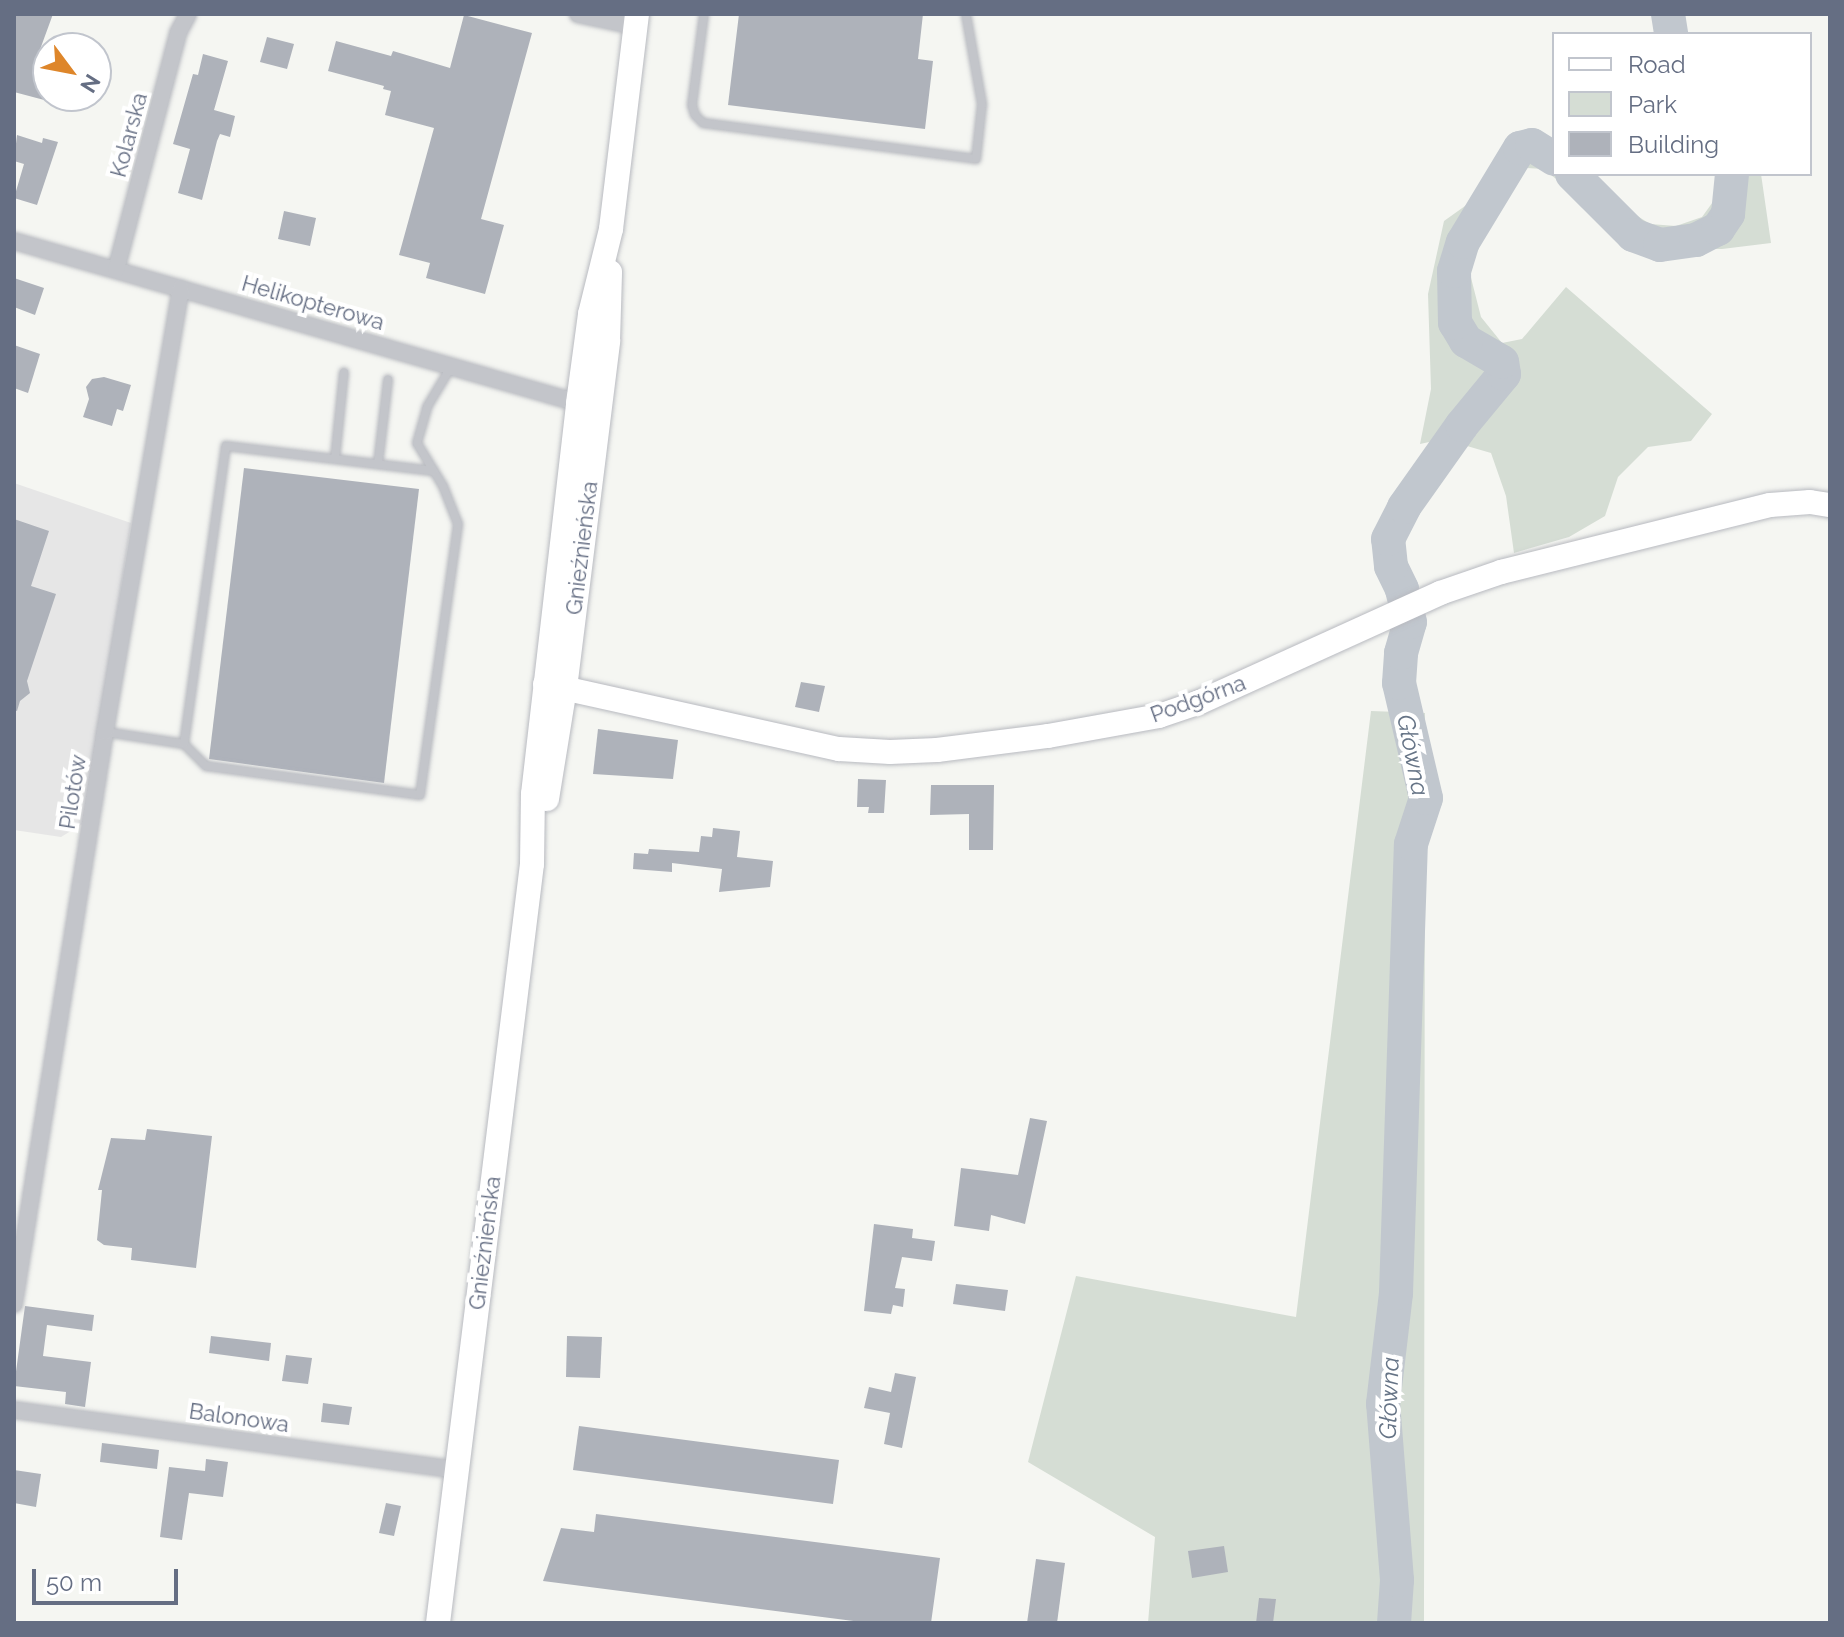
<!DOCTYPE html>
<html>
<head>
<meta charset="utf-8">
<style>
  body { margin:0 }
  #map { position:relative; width:1844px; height:1637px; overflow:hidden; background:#f5f6f2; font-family:Raleway,sans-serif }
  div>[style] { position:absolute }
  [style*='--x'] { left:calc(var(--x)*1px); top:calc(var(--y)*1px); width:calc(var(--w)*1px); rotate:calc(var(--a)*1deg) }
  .built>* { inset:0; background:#e6e6e6 }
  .green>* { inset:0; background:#d5ddd4 }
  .river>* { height:34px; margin:-17px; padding:0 17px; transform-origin:17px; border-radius:17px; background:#c1c7ce }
  .building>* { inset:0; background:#aeb2ba }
  .roads { filter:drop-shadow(0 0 2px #b8bac0) drop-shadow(0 0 2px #b8bac0) }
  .lane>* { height:8px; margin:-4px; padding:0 4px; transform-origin:4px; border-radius:4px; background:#c3c5ca }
  .street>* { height:16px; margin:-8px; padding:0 8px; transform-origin:8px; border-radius:8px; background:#c3c5ca }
  .secondary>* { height:24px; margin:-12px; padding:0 12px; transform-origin:12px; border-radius:12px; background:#fff }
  span { translate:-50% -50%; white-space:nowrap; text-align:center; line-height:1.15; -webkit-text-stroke:8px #fff; paint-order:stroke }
  .street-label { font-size:22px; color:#656e83 }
  .water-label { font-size:24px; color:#667486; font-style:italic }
  .frame { position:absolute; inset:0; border:16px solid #656e83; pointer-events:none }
  .legend { position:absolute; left:1552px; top:32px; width:260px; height:144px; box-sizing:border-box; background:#fff; border:2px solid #c1c5cd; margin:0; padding:10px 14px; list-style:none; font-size:24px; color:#656e83 }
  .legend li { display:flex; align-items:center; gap:16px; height:40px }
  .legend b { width:40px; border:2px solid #c1c5cd }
  .north { position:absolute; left:32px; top:32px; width:80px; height:80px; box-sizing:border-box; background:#fff; border:2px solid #c1c5cd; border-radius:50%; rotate:122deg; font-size:22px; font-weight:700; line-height:32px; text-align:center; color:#656e83 }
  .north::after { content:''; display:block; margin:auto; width:28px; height:36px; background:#de862a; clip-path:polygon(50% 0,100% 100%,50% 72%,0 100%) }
  .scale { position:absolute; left:32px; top:1569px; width:146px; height:36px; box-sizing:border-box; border:4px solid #656e83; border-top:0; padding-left:10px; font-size:24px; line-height:28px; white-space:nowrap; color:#656e83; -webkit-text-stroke:6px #fff; paint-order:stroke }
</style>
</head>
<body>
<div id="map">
  <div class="built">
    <i style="clip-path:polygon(14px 483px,131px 523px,84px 823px,61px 837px,14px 830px)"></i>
  </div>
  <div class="green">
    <i style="clip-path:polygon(1538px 133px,1554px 146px,1554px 174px,1589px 174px,1625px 208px,1650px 224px,1676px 226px,1702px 217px,1715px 199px,1719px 174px,1761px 174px,1771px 243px,1722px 249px,1644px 248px,1620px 235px,1600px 212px,1543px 169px,1527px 168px,1513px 176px,1469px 246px,1468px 266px,1481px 317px,1502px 343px,1522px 339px,1566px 287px,1712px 414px,1691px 441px,1648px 447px,1618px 477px,1605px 516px,1569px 537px,1514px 553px,1506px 496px,1491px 453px,1443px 439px,1420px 444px,1431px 389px,1428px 294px,1444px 221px,1472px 201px,1519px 135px)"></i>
    <i style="clip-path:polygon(1371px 711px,1425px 713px,1424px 1623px,1148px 1623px,1155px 1537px,1028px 1462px,1076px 1276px,1296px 1317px)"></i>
  </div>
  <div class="river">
    <i style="--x:1668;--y:14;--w:20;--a:81"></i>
    <i style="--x:1572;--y:174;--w:86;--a:45"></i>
    <i style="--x:1633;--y:235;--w:29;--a:20"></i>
    <i style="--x:1660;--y:245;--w:36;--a:-8"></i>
    <i style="--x:1696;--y:240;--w:25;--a:-27"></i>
    <i style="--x:1718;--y:229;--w:18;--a:-56"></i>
    <i style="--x:1728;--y:214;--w:40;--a:-84.3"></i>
    <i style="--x:1394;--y:1623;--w:43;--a:-86"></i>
    <i style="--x:1397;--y:1580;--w:177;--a:-94.5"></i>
    <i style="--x:1383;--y:1404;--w:112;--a:-83.3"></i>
    <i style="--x:1396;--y:1293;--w:449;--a:-88.1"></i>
    <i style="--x:1411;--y:844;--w:48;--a:-71.9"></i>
    <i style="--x:1426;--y:798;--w:118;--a:-103.2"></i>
    <i style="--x:1399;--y:683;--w:30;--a:-86"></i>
    <i style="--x:1401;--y:653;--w:32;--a:-74"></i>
    <i style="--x:1410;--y:622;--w:34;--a:-104"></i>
    <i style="--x:1402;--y:589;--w:25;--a:-116"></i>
    <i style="--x:1391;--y:566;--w:27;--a:-96"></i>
    <i style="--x:1388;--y:539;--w:36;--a:-63"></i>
    <i style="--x:1404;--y:507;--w:100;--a:-54.7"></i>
    <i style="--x:1462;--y:425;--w:66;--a:-50.5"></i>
    <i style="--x:1504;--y:374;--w:12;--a:-99"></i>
    <i style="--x:1502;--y:362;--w:42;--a:-149.7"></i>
    <i style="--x:1466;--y:341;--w:21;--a:-121"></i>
    <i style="--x:1455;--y:323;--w:52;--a:-91.1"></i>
    <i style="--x:1454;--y:271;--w:30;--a:-73"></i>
    <i style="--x:1463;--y:242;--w:110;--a:-58.8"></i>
    <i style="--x:1520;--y:148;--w:12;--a:-14"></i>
    <i style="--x:1532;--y:145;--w:26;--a:32"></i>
  </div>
  <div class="building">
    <i style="clip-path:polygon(14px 14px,53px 14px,34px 66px,48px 70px,48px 101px,14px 92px)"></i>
    <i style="clip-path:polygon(739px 14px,923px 14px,918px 59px,933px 61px,925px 129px,728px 105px)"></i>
    <i style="clip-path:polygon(464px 15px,532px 33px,481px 219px,504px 225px,485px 294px,426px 278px,430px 263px,399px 255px,434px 128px,385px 115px,391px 91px,383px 89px,384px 86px,328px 71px,336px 41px,391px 56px,393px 51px,450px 68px)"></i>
    <i style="clip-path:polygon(267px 37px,294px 44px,287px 69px,260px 62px)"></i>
    <i style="clip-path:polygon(203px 54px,228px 61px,214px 110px,235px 116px,230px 137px,220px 134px,217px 141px,202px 200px,178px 193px,190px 149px,173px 144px,193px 74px,198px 75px)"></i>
    <i style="clip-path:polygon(17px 135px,42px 143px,43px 138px,58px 142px,37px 205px,14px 198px,24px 164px,14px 161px)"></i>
    <i style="clip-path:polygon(284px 211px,316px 218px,310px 246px,278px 239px)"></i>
    <i style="clip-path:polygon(14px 278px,44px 288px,35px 315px,14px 307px)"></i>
    <i style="clip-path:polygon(14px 345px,40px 354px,28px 393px,14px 388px)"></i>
    <i style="clip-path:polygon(104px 377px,131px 385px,123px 411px,117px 409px,112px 426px,83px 417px,89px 399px,86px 387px,92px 379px)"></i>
    <i style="clip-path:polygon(244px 468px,419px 489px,384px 783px,209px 759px)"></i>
    <i style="clip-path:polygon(14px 519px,49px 531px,31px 586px,56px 594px,27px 681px,30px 693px,20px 701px,17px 711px,14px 710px)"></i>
    <i style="clip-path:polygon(801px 682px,825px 686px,819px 712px,795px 707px)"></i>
    <i style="clip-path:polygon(598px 729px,678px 740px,673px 779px,593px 774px)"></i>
    <i style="clip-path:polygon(858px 779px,886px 780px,884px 813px,868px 813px,869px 807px,857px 807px)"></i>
    <i style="clip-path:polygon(931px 785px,994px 785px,993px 850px,969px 850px,969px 814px,930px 815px)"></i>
    <i style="clip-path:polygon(713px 828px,740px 831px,737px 857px,773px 861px,770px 887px,719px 892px,722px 869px,672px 863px,672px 872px,633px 869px,634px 853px,648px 854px,649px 849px,699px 852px,701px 836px,712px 837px)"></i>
    <i style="clip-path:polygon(1030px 1118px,1047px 1121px,1025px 1224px,991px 1215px,989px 1231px,954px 1226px,961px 1168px,1018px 1175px)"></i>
    <i style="clip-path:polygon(147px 1129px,212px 1136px,196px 1268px,131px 1260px,132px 1248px,104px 1245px,97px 1240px,102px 1190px,98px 1190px,111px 1138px,145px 1140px)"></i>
    <i style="clip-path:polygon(874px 1224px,913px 1229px,912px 1238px,935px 1241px,932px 1261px,902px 1257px,895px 1288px,905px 1289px,903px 1307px,893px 1305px,891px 1314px,864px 1311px)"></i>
    <i style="clip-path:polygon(956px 1284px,1008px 1290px,1005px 1311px,953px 1304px)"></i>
    <i style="clip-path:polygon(25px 1306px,94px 1315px,92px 1331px,47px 1325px,43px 1356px,91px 1362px,85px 1407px,65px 1404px,66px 1392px,14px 1386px)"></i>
    <i style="clip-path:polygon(211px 1336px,271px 1343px,269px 1361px,209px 1353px)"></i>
    <i style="clip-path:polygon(567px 1336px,602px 1337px,600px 1378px,566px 1377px)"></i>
    <i style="clip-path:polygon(286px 1355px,312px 1358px,308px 1384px,282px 1381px)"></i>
    <i style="clip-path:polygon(895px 1373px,916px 1377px,902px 1448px,884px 1444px,890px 1413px,864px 1408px,869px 1387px,891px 1392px)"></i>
    <i style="clip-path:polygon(323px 1403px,352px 1407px,349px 1425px,321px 1422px)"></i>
    <i style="clip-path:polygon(579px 1426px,839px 1460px,833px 1504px,573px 1470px)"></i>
    <i style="clip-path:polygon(102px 1443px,159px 1450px,157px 1469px,100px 1462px)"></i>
    <i style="clip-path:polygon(206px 1459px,228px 1462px,223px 1497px,189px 1493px,182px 1540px,160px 1537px,169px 1467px,205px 1471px)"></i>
    <i style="clip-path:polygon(14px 1470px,41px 1474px,36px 1507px,14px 1503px)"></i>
    <i style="clip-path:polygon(386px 1503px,401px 1506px,394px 1536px,379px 1533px)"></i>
    <i style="clip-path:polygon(596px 1514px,940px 1558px,931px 1623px,869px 1623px,543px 1581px,561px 1528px,594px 1532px)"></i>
    <i style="clip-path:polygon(1224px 1546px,1228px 1572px,1192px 1578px,1188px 1551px)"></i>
    <i style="clip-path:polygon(1036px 1559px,1065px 1563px,1057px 1623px,1027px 1623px)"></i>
    <i style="clip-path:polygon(1259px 1598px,1276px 1599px,1273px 1623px,1256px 1623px)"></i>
  </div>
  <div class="roads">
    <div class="lane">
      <i style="--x:704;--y:14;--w:92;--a:97.5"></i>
      <i style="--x:692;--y:105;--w:10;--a:73"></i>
      <i style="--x:695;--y:115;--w:11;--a:45"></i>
      <i style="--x:703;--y:123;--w:275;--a:7.5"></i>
      <i style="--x:976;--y:159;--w:55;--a:-83.8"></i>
      <i style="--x:982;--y:104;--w:91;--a:-100.1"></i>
      <i style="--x:335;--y:459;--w:87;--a:-84.1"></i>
      <i style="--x:378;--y:464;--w:85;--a:-83.2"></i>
      <i style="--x:106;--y:732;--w:79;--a:8.7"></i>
      <i style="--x:184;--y:744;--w:31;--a:45"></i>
      <i style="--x:206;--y:766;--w:216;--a:7.7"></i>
      <i style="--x:420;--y:795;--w:274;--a:-82"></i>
      <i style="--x:458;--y:524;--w:41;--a:-111.5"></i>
      <i style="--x:443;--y:486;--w:50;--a:-121.2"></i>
      <i style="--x:417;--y:443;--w:37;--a:-74"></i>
      <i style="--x:427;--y:407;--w:47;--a:-59"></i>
      <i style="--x:184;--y:744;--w:301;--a:-82"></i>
      <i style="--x:226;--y:446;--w:209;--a:6.9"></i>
    </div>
    <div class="street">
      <i style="--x:578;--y:14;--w:58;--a:11.9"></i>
      <i style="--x:14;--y:241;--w:594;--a:16.02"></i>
      <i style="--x:116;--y:270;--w:245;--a:-75.3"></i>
      <i style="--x:178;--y:33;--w:21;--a:-62"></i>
      <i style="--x:14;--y:1304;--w:579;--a:-80.96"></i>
      <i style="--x:105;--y:732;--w:450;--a:-80.3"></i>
      <i style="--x:14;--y:1410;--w:447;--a:7.7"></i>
    </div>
    <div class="secondary">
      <i style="--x:545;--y:684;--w:301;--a:12.5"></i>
      <i style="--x:839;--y:749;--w:51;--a:3.4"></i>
      <i style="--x:890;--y:752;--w:47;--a:-2.4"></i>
      <i style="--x:937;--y:750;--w:112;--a:-7.2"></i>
      <i style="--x:1048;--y:736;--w:113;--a:-10.2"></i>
      <i style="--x:1159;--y:716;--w:43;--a:-18.9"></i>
      <i style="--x:1200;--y:702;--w:264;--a:-24.4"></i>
      <i style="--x:1440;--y:593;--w:65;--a:-19"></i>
      <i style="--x:1501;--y:572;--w:277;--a:-14"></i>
      <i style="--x:1770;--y:505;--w:40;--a:-4.3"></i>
      <i style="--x:1810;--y:502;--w:20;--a:9"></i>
      <i style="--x:547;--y:799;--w:112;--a:-80.8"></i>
      <i style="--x:565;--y:688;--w:350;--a:-82.9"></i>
      <i style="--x:608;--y:341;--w:69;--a:-88.3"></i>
      <i style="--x:438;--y:1623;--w:765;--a:-82.94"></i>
      <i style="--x:532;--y:864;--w:70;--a:-89.2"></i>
      <i style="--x:533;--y:794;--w:394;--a:-83.4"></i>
      <i style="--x:578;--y:403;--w:90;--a:-82.3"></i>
      <i style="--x:590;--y:314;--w:88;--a:-76.1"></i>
      <i style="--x:611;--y:229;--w:217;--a:-83.1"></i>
    </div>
  </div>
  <div class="street-label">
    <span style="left:129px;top:135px;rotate:-75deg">Kolarska</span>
    <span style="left:313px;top:303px;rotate:16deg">Helikopterowa</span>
    <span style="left:582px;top:548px;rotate:-83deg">Gnieźnieńska</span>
    <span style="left:1198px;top:699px;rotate:-20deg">Podgórna</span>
    <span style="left:73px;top:792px;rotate:-81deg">Pilotów</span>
    <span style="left:485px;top:1243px;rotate:-83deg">Gnieźnieńska</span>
    <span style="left:239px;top:1418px;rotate:8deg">Balonowa</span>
  </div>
  <div class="water-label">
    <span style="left:1413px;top:755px;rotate:79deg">Główna</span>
    <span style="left:1389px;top:1398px;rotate:-88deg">Główna</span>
  </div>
  <div class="frame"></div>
  <ul class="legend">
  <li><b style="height:10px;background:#fff"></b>Road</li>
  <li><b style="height:22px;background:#d5ddd4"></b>Park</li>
  <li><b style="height:22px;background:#aeb2ba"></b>Building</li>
  </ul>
  <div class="north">N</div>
  <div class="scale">50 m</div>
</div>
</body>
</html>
